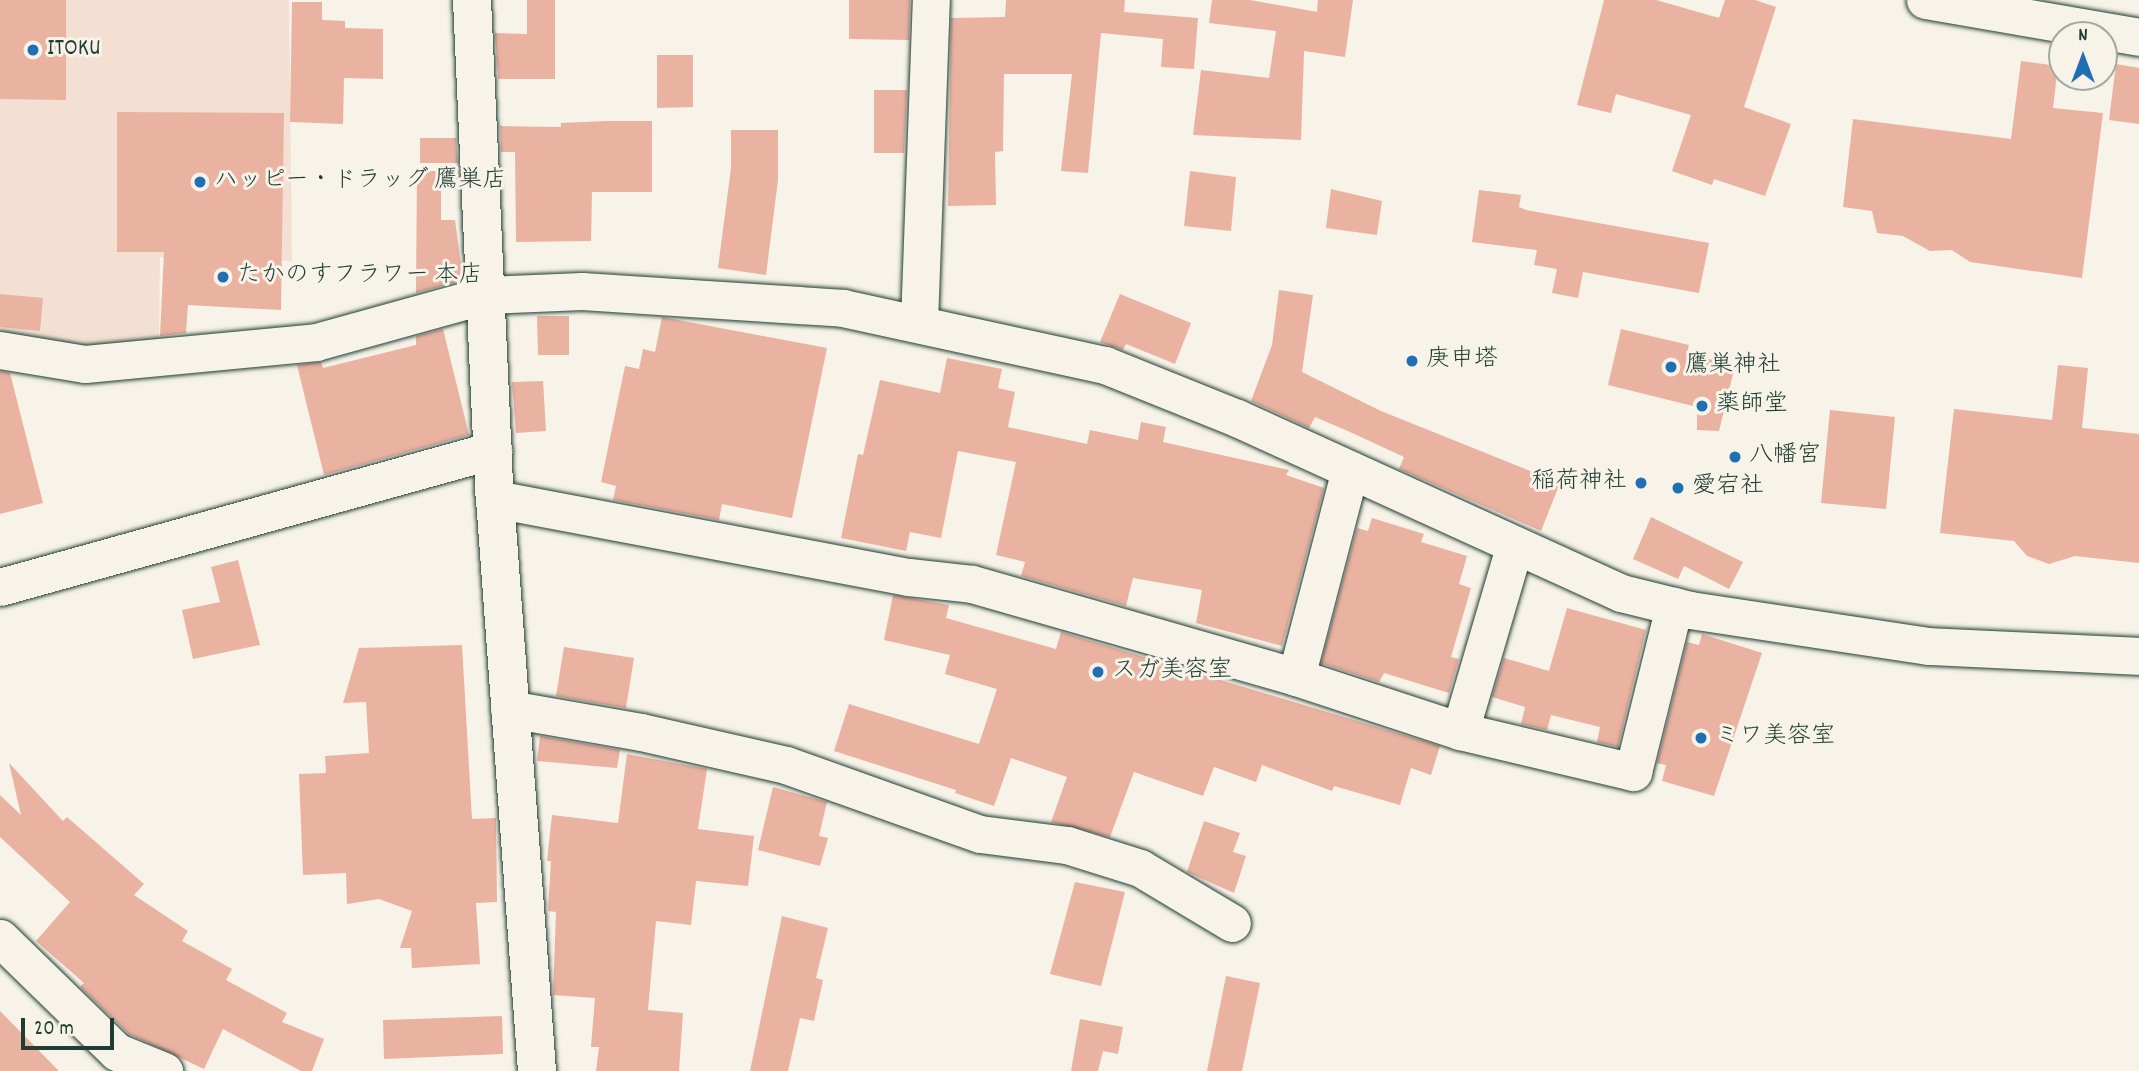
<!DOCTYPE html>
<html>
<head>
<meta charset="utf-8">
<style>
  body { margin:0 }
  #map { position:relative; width:2139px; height:1071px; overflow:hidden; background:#f7f3e8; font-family:Dekko,"Klee One",sans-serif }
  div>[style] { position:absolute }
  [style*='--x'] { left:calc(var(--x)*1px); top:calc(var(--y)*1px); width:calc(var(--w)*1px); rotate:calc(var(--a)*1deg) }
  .built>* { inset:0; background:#f3e0d3 }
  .building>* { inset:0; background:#eab2a1 }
  .roads { filter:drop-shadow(0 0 2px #1f3d34) drop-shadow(0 0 2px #1f3d34) }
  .street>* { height:37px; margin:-18.5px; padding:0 18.5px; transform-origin:18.5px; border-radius:18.5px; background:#f7f3e8 }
  .secondary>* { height:38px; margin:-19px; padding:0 19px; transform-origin:19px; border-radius:19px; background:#f7f3e8 }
  .dots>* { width:19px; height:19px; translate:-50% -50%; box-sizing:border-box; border:4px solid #f7f3e8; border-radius:50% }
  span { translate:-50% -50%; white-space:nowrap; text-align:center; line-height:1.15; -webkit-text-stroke:6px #f7f3e8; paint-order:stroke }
  .poi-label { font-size:24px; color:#1f3d34 }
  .left { translate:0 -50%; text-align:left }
  .right { translate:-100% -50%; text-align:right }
  .north { position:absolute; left:2048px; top:21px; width:70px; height:70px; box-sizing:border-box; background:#f7f3e8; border:2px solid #a1aaa0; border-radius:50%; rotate:0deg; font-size:19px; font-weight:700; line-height:28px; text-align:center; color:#1f3d34 }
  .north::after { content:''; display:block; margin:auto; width:24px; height:32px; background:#1f6fb2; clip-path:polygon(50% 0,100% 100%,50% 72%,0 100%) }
  .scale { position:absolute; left:21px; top:1018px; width:93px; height:32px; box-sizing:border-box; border:4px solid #1f3d34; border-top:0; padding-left:9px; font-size:21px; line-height:24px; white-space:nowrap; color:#1f3d34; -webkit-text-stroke:5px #f7f3e8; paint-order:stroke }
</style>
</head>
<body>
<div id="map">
  <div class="built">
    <i style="clip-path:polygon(0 0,289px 0,292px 261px,160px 257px,159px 350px,0 341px)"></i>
  </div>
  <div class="building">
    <i style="clip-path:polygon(0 0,66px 0,66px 100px,0 99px)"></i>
    <i style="clip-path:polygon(527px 0,555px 0,555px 79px,498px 79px,495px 33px,527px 34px)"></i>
    <i style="clip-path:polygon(849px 0,910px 0,909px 40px,849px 39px)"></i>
    <i style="clip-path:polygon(1006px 0,1125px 0,1124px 12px,1198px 18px,1194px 69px,1161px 67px,1163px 39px,1101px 33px,1088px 173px,1061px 171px,1072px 74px,1004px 74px,1003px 151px,995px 152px,996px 205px,948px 206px,951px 18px,1005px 17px)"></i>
    <i style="clip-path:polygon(1212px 0,1250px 0,1317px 12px,1318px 0,1353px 0,1345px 57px,1304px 51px,1301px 140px,1193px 135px,1201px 70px,1269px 78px,1276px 31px,1209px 23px)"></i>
    <i style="clip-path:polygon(1604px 0,1656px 0,1719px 18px,1725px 0,1755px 0,1776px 7px,1744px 107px,1791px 124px,1765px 196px,1714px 179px,1712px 185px,1672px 171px,1691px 115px,1616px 94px,1611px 113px,1577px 105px)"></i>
    <i style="clip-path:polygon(292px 2px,322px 2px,322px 20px,345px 21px,345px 28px,383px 29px,383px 79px,344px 78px,343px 124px,290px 122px)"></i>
    <i style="clip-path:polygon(657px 55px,693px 55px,693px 107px,657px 108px)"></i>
    <i style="clip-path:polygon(2021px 61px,2058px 66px,2053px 108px,2103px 113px,2082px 278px,1970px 262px,1952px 250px,1930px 251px,1903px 236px,1877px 233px,1872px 211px,1843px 207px,1853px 119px,2011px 139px)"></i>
    <i style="clip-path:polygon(2116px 64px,2139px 68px,2139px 124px,2109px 120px)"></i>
    <i style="clip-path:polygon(874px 90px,907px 90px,904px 153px,874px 153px)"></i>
    <i style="clip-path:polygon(117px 112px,284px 113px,281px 310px,188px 305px,186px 333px,160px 336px,164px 252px,117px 252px)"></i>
    <i style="clip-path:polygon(606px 121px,652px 121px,652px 192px,592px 192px,591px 241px,516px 242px,515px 152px,501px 152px,500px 126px,561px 127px,561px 123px)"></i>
    <i style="clip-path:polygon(731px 130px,778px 130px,778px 180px,766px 275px,718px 268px,731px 168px)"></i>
    <i style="clip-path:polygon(420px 138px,456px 138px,458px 163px,420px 163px)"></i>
    <i style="clip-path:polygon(417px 171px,441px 171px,441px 220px,455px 220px,463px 280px,416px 293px)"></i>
    <i style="clip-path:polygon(1190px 171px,1236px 177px,1231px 231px,1184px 226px)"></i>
    <i style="clip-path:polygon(1331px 189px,1382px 201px,1377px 235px,1326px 228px)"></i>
    <i style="clip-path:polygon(1479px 190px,1521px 195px,1519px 207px,1526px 210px,1709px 243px,1699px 293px,1583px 272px,1578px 298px,1552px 293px,1557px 269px,1534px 265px,1537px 250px,1472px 242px)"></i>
    <i style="clip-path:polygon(1279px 290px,1313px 295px,1302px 372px,1381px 411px,1560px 483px,1541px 531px,1399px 469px,1404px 457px,1350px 432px,1315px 417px,1309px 428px,1251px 401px,1272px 345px)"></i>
    <i style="clip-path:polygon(0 294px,43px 298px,40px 331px,0 327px)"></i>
    <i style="clip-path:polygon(1120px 294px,1191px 323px,1175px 364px,1126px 344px,1123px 350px,1100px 342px)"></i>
    <i style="clip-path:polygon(537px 316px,569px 316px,569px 355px,538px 355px)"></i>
    <i style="clip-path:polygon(662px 317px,827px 348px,792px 518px,722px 504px,719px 520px,613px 500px,616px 486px,601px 482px,625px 366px,639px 369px,643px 349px,655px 352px)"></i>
    <i style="clip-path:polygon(443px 329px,469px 435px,324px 475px,297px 365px,321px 362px,323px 368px,416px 345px,416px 336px)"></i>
    <i style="clip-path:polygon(1621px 329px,1689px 345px,1687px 353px,1735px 366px,1719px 431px,1697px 430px,1697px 407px,1608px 385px)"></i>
    <i style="clip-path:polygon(947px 358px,1002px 369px,998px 388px,1015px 392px,1008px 427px,1087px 444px,1090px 430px,1138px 440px,1141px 422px,1166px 427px,1163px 442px,1289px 470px,1286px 475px,1324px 488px,1282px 646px,1196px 623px,1202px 590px,1133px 578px,1126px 606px,1021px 576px,1025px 562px,996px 555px,1016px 462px,958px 451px,941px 538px,910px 532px,906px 551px,841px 538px,858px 454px,863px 455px,880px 380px,940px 393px)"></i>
    <i style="clip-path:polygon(2058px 365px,2088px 368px,2082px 428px,2139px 434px,2139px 563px,2075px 556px,2049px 564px,2027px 556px,2014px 541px,1940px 533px,1954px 409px,2052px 420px)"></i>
    <i style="clip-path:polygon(0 371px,10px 373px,43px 503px,0 514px)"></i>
    <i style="clip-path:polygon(543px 381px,546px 431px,516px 433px,512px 382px)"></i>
    <i style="clip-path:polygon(1830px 410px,1895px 417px,1886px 509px,1821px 503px)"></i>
    <i style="clip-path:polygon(1651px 517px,1743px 562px,1729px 589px,1684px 566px,1678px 579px,1633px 559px)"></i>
    <i style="clip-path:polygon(1372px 518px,1424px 534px,1421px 542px,1467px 556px,1459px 584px,1471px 588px,1451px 657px,1459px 659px,1449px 693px,1384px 673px,1379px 682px,1321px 663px,1357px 528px,1368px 531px)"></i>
    <i style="clip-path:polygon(238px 560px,260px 645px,193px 659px,182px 610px,220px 602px,211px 567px)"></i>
    <i style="clip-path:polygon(893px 595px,949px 605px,946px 618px,1056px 649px,1061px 632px,1440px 746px,1431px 775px,1411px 768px,1400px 805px,1334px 786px,1332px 791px,1262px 765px,1256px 782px,1214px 767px,1203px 796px,1134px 772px,1110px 837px,1051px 822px,1067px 777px,1011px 758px,994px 806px,955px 793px,956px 790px,834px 751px,849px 704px,979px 744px,997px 689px,945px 674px,950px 655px,884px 640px)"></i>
    <i style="clip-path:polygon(1567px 608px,1646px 630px,1618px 747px,1597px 742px,1600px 727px,1551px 715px,1547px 730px,1521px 724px,1525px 707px,1492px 697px,1504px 658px,1549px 671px)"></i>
    <i style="clip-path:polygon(1702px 634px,1762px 653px,1714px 796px,1662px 781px,1666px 765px,1657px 763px,1687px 642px,1699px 645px)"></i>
    <i style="clip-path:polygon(462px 645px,472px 819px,496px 818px,497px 902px,476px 903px,480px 964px,412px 968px,411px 948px,400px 948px,412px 911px,379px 899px,347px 904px,346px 873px,303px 875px,299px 774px,326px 773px,325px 756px,369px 753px,366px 702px,343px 703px,359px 648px)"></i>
    <i style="clip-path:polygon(564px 647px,634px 658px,626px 708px,556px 696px)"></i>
    <i style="clip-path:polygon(540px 736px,620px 750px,617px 768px,537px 761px)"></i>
    <i style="clip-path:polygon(627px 754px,707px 769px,698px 829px,754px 836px,748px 886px,696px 881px,691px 925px,656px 921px,648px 1010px,683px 1013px,679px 1071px,596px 1071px,599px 1047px,591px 1047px,595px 998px,553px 995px,556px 912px,548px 911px,551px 861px,547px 861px,552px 815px,618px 823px)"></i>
    <i style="clip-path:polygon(9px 763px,63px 821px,67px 817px,144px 884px,134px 895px,188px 931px,182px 941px,232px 969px,226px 980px,287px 1013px,282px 1022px,324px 1039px,312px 1071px,301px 1071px,223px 1029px,204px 1069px,129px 1034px,80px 987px,84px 983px,36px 941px,70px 902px,0 837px,0 795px,21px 815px)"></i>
    <i style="clip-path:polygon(773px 787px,827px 802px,819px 836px,828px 838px,820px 866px,758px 850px)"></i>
    <i style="clip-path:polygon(1204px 821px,1240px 833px,1233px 852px,1246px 856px,1234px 893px,1187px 872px)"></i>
    <i style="clip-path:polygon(1075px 882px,1125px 892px,1101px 986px,1050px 974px)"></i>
    <i style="clip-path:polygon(782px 916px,828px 928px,816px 978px,823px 980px,814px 1021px,800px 1018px,788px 1071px,750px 1071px)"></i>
    <i style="clip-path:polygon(1226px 976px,1260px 983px,1242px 1071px,1207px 1071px)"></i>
    <i style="clip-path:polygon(0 1011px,59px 1071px,0 1071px)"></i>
    <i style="clip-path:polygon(502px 1016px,503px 1054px,384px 1059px,383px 1020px)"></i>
    <i style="clip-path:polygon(1080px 1019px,1123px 1027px,1118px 1054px,1103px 1051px,1098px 1071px,1071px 1071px)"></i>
  </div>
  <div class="roads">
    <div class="street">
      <i style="--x:1925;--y:0;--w:217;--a:9.8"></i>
      <i style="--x:919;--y:323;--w:323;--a:-87.9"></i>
      <i style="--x:0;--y:350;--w:86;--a:9.4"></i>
      <i style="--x:85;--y:364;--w:232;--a:-5.4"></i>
      <i style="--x:316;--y:342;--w:176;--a:-15.5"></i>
      <i style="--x:486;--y:295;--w:96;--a:-2.4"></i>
      <i style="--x:582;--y:291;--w:262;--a:3.7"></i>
      <i style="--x:843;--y:308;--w:268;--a:12.3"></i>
      <i style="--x:1105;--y:365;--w:142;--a:21.9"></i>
      <i style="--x:1237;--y:418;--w:422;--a:24.5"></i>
      <i style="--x:1621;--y:593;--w:71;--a:13.8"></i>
      <i style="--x:1690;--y:610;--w:241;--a:8.6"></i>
      <i style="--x:1928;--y:646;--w:211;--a:2.7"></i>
      <i style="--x:495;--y:499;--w:421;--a:10.7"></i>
      <i style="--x:909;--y:577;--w:63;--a:6.3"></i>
      <i style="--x:972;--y:584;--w:337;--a:16"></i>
      <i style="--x:1296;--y:677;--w:173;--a:18.2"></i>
      <i style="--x:1460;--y:731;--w:191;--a:-73.6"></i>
      <i style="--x:0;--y:587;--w:512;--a:-15.53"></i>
      <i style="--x:1296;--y:677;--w:214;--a:-75.4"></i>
      <i style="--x:509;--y:709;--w:134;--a:9.9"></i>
      <i style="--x:641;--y:732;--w:149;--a:12.8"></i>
      <i style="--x:786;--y:765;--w:206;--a:19.6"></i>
      <i style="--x:980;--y:834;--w:88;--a:7.2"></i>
      <i style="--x:1067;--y:845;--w:77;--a:17.5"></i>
      <i style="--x:1140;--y:868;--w:107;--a:30.9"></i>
      <i style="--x:1460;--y:731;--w:178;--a:13.3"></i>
      <i style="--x:1633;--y:772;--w:171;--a:-76.1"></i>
      <i style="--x:0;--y:938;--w:163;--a:44.3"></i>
      <i style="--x:117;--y:1052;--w:51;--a:22"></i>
    </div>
    <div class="secondary">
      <i style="--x:472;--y:0;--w:500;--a:87.4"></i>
      <i style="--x:495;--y:499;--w:574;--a:85.8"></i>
    </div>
  </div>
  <div class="dots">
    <i style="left:33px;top:50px;background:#1f6fb2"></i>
    <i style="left:200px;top:182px;background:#1f6fb2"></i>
    <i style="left:223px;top:277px;background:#1f6fb2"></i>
    <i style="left:1412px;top:361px;background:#1f6fb2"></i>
    <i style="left:1671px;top:367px;background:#1f6fb2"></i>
    <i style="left:1702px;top:406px;background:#1f6fb2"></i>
    <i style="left:1735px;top:457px;background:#1f6fb2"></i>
    <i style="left:1641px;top:483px;background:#1f6fb2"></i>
    <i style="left:1678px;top:488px;background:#1f6fb2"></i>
    <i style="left:1098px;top:672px;background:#1f6fb2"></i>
    <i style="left:1701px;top:738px;background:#1f6fb2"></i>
  </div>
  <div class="poi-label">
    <span class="left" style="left:47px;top:50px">ITOKU</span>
    <span class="left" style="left:214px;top:182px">ハッピー・ドラッグ 鷹巣店</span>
    <span class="left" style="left:237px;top:277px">たかのすフラワー 本店</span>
    <span class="left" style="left:1426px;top:361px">庚申塔</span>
    <span class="left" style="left:1685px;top:367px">鷹巣神社</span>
    <span class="left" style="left:1716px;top:406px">薬師堂</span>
    <span class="left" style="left:1749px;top:457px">八幡宮</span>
    <span class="right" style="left:1627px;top:483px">稲荷神社</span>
    <span class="left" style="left:1692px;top:488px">愛宕社</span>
    <span class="left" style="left:1112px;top:672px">スガ美容室</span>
    <span class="left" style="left:1715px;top:738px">ミワ美容室</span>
  </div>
  <div class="north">N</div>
  <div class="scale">20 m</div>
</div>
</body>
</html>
